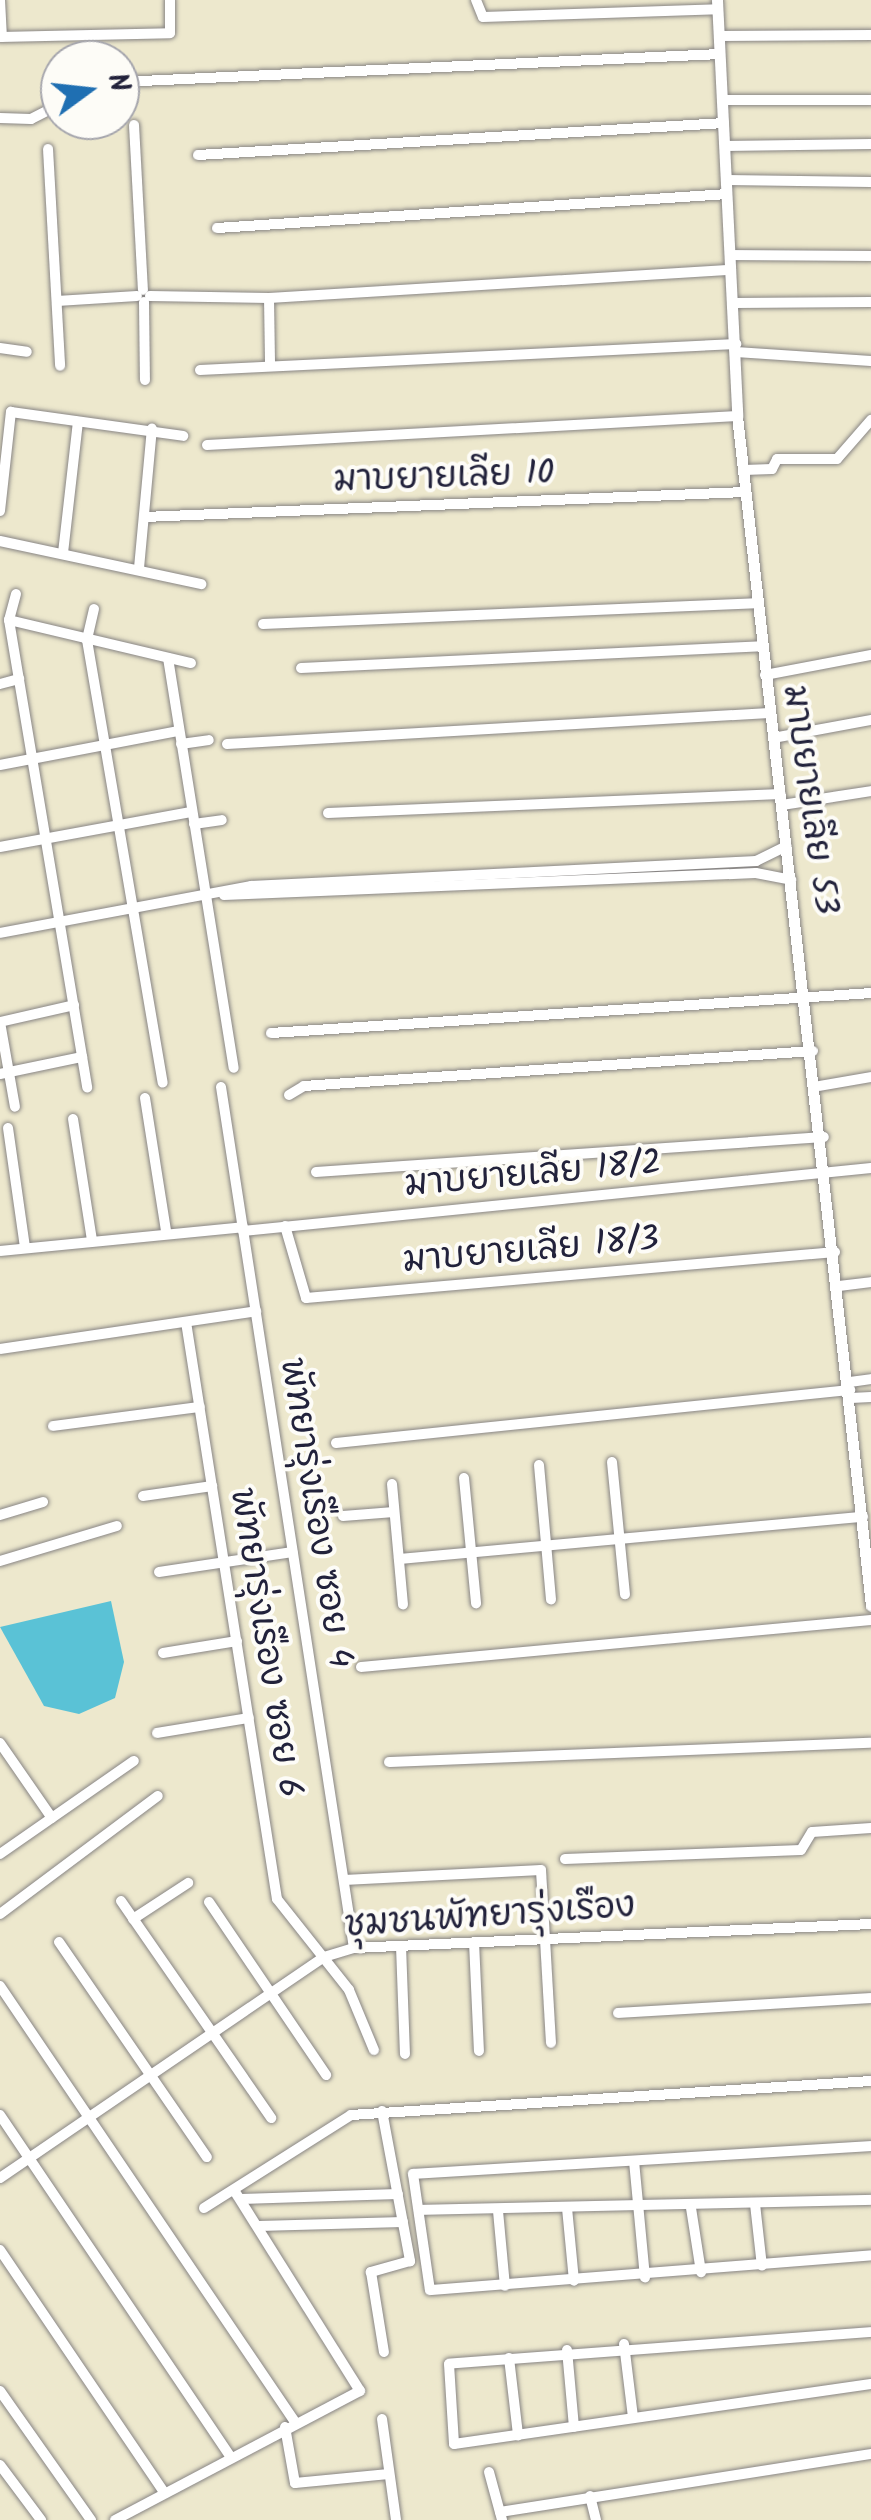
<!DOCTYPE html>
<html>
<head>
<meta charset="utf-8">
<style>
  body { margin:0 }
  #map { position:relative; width:871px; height:2520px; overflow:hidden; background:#ede8cd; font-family:Kalam,"Playpen Sans Thai",sans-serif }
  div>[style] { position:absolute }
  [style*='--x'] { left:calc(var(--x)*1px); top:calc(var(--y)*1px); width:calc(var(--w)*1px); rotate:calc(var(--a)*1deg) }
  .water>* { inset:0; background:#5ac2d6 }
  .roads { filter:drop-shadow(0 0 2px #888584) drop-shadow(0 0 2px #888584) }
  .minor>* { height:10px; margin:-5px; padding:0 5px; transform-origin:5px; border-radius:5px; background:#fff }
  .tertiary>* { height:11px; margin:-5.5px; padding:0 5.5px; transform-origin:5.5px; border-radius:5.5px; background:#fff }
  span { translate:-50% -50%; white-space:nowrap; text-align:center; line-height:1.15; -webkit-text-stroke:8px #fdfcf7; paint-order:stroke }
  .street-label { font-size:35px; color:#22223b }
  .north { position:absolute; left:40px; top:40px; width:100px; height:100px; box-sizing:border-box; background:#fdfcf7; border:2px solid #a5a5ac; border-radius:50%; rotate:75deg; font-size:28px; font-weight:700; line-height:40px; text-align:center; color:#22223b }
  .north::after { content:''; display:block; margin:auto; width:35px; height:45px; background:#1f6fb2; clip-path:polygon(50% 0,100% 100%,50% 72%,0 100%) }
</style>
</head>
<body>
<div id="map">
  <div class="water">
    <i style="clip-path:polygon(111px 1601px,124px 1662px,115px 1698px,79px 1714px,44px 1706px,0 1627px)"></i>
  </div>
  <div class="roads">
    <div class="minor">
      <i style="--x:0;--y:0;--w:37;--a:87"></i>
      <i style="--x:476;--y:0;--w:18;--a:68"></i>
      <i style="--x:483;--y:17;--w:235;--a:-1.9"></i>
      <i style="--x:719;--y:36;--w:152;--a:-0.4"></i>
      <i style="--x:0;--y:37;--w:170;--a:-1.3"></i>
      <i style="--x:170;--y:33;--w:33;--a:-90"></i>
      <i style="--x:120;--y:82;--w:601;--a:-2.67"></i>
      <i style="--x:722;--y:100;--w:149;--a:0"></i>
      <i style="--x:0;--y:118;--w:31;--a:2"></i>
      <i style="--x:31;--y:119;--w:33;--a:-27"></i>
      <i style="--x:134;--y:125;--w:165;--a:86.9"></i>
      <i style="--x:725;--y:146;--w:146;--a:-0.8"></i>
      <i style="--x:48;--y:149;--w:217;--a:86.8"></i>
      <i style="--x:198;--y:155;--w:527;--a:-3.48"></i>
      <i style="--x:727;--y:180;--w:144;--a:0.8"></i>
      <i style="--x:217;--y:228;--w:511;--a:-3.81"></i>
      <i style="--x:731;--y:255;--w:140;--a:0.4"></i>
      <i style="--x:150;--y:296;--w:119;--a:1"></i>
      <i style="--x:269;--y:298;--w:463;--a:-3.5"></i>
      <i style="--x:269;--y:298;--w:65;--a:89.1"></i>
      <i style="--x:57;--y:301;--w:80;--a:-3.6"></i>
      <i style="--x:144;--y:302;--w:78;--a:89.3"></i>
      <i style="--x:734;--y:303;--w:137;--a:-0.4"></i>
      <i style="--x:0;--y:348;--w:27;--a:8"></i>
      <i style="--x:736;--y:352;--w:135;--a:3.8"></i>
      <i style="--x:200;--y:370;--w:537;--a:-2.78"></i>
      <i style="--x:207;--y:445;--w:531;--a:-3.13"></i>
      <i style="--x:744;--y:470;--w:28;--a:-2"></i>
      <i style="--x:772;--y:469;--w:11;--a:-63"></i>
      <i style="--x:777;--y:459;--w:60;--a:0"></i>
      <i style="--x:837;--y:459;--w:52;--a:-48.9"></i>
      <i style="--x:0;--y:511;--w:100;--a:-83.7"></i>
      <i style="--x:11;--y:412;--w:174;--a:7.9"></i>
      <i style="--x:144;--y:517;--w:602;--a:-2.38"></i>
      <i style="--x:0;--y:541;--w:206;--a:12.1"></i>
      <i style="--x:63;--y:553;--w:132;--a:-83.5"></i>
      <i style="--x:139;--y:568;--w:140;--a:-84.7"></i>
      <i style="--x:16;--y:594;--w:27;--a:105"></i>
      <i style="--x:9;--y:620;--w:474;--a:80.5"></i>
      <i style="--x:94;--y:609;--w:32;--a:103"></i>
      <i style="--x:87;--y:640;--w:449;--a:80.3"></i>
      <i style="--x:9;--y:620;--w:187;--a:13.3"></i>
      <i style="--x:263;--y:624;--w:493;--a:-2.4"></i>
      <i style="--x:168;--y:658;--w:415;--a:80.9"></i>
      <i style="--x:301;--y:668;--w:461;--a:-2.7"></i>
      <i style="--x:765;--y:675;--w:108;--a:-10.7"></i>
      <i style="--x:0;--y:684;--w:20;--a:-15"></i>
      <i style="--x:773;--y:738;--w:100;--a:-10.4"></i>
      <i style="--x:181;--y:744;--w:28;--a:-8"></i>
      <i style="--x:227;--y:744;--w:543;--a:-3.27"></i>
      <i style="--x:0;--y:765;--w:182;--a:-10.8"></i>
      <i style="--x:782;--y:805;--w:90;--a:-8.9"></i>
      <i style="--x:328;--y:813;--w:453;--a:-2.4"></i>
      <i style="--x:194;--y:824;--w:28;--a:-8"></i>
      <i style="--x:0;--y:847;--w:194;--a:-10.4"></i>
      <i style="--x:224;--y:895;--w:532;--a:-2.37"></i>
      <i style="--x:756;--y:873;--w:36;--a:11"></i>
      <i style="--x:0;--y:933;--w:255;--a:-10.6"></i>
      <i style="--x:251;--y:886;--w:506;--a:-2.83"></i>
      <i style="--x:756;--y:861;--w:34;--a:-26"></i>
      <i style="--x:0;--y:1022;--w:86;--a:80"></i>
      <i style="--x:0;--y:1022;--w:76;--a:-12.9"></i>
      <i style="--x:271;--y:1033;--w:601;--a:-3.81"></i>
      <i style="--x:0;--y:1074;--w:84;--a:-11.7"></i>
      <i style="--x:819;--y:1086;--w:53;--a:-9.8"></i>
      <i style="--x:221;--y:1087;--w:871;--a:81.22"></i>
      <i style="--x:289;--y:1095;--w:17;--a:-31"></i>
      <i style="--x:304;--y:1086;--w:510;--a:-3.93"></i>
      <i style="--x:145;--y:1098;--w:134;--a:81"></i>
      <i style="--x:73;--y:1119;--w:122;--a:81.1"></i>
      <i style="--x:8;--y:1128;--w:120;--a:81.9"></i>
      <i style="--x:316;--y:1172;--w:509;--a:-3.94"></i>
      <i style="--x:285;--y:1226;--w:75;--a:73.7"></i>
      <i style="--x:306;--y:1298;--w:531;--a:-4.97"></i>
      <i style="--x:243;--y:1231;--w:631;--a:-5.73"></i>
      <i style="--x:0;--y:1251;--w:244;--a:-5.6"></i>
      <i style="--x:839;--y:1286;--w:32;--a:-7"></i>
      <i style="--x:186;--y:1322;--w:584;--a:81.04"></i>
      <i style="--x:277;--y:1899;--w:116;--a:51.6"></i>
      <i style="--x:349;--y:1990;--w:65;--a:67.4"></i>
      <i style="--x:0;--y:1349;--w:259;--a:-8.4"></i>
      <i style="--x:850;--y:1382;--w:21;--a:-8"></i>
      <i style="--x:851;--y:1398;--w:20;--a:-3"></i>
      <i style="--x:53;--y:1426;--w:148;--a:-7.4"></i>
      <i style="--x:336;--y:1443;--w:517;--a:-5.89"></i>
      <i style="--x:612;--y:1462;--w:133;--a:84.4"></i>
      <i style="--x:539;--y:1465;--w:135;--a:84.9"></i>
      <i style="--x:464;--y:1478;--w:126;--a:84.5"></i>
      <i style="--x:392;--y:1484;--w:121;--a:84.8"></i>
      <i style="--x:143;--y:1496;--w:70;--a:-8.2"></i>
      <i style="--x:0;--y:1515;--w:45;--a:-16.8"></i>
      <i style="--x:343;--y:1516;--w:51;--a:-4.5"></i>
      <i style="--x:399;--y:1559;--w:466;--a:-5.2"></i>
      <i style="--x:0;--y:1561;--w:122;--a:-16.7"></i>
      <i style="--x:159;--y:1572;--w:135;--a:-8.5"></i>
      <i style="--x:163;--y:1653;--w:75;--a:-9.2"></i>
      <i style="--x:361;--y:1667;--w:512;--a:-5.27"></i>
      <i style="--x:157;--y:1733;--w:93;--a:-9.3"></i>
      <i style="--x:0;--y:1743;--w:91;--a:55.3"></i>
      <i style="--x:389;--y:1762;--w:482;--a:-2.3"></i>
      <i style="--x:0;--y:1854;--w:163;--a:-34.8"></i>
      <i style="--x:565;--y:1859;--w:236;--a:-2.2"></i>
      <i style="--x:801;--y:1850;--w:21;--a:-59"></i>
      <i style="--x:812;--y:1832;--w:59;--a:-3.9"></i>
      <i style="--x:344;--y:1880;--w:197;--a:-2.9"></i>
      <i style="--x:541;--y:1870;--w:173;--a:86.7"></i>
      <i style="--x:121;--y:1901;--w:264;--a:55.3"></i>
      <i style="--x:209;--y:1902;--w:209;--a:55.9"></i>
      <i style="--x:0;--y:1914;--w:197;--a:-36.8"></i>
      <i style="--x:133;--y:1919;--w:66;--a:-33.2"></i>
      <i style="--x:59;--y:1942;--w:261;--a:55.5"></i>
      <i style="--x:474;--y:1942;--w:109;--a:87.4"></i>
      <i style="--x:401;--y:1946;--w:108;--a:87.9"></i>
      <i style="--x:0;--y:1986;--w:526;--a:55.92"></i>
      <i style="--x:618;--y:2013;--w:253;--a:-3.4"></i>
      <i style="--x:382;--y:2111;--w:153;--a:79.4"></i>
      <i style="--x:410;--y:2261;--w:41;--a:164.2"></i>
      <i style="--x:371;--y:2272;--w:81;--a:80.8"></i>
      <i style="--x:0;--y:2115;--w:411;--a:56"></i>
      <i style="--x:871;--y:2146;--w:459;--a:176.5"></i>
      <i style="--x:413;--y:2174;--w:117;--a:81.7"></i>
      <i style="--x:430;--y:2290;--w:442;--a:-4.5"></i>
      <i style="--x:634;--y:2161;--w:117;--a:84.6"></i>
      <i style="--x:0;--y:2178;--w:392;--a:-34.3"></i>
      <i style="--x:324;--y:1957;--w:31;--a:-17"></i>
      <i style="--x:354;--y:1948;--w:518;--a:-2.66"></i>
      <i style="--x:241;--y:2199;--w:157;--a:-1.8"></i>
      <i style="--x:755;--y:2204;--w:62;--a:83.6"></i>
      <i style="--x:204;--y:2208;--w:174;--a:-32.3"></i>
      <i style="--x:351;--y:2115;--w:521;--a:-3.74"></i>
      <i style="--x:567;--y:2208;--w:73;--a:84.5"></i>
      <i style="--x:691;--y:2208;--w:65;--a:81.1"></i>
      <i style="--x:420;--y:2210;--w:451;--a:-1.3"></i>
      <i style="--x:498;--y:2211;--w:75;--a:84.7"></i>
      <i style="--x:259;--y:2226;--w:144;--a:-1.6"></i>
      <i style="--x:0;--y:2250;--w:292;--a:55.9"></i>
      <i style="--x:871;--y:2332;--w:423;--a:175.7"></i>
      <i style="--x:449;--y:2364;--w:80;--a:86.4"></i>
      <i style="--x:454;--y:2444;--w:421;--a:-8.2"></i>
      <i style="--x:624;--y:2344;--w:74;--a:83"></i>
      <i style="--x:567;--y:2350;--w:77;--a:84.8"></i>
      <i style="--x:509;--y:2358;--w:78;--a:83.3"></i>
      <i style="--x:0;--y:2391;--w:158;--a:54.8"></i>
      <i style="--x:382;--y:2419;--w:102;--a:82.1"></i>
      <i style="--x:285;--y:2427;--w:57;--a:79.9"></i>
      <i style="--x:295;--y:2483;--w:94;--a:-5.5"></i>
      <i style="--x:0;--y:2465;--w:69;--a:53.3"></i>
      <i style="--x:489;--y:2472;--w:50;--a:74.8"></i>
      <i style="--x:590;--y:2496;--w:25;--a:76"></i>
      <i style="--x:500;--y:2512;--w:376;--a:-8.9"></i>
      <i style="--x:115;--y:2520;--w:277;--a:-27.8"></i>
      <i style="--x:360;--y:2391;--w:237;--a:-122.1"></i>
    </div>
    <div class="tertiary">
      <i style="--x:717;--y:0;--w:416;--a:87.2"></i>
      <i style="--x:737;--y:416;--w:1197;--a:83.57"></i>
    </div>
  </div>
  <div class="street-label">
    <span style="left:444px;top:478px;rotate:-2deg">มาบยายเลีย 10</span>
    <span style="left:809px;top:800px;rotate:82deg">มาบยายเลีย 53</span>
    <span style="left:533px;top:1175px;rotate:-5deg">มาบยายเลีย 18/2</span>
    <span style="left:531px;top:1251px;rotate:-5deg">มาบยายเลีย 18/3</span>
    <span style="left:315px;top:1513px;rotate:81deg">พัทยารุ่งเรือง ซอย 4</span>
    <span style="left:265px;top:1643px;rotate:81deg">พัทยารุ่งเรือง ซอย 6</span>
    <span style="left:490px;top:1917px;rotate:-4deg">ชุมชนพัทยารุ่งเรือง</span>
  </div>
  <div class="north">N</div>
</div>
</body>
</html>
